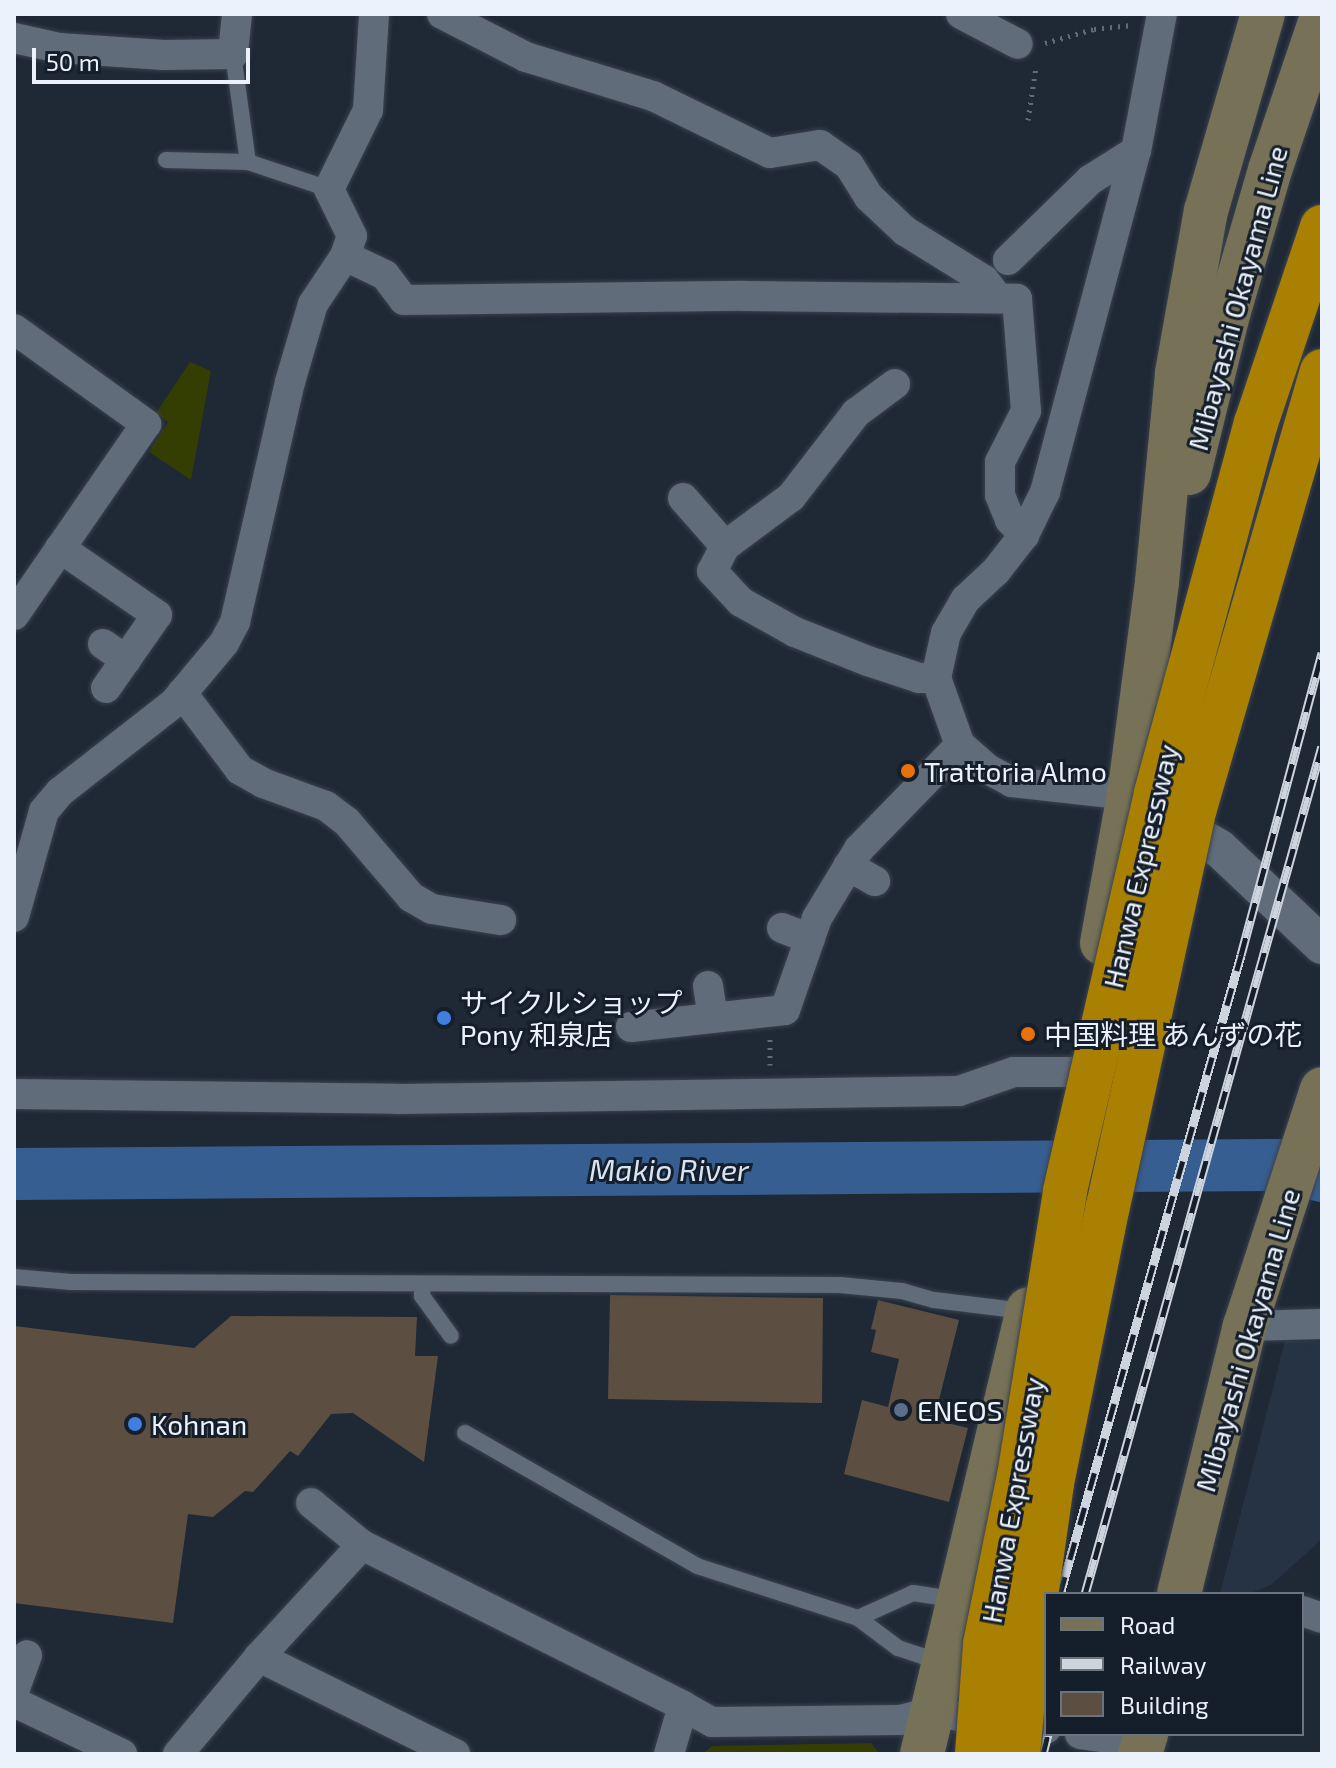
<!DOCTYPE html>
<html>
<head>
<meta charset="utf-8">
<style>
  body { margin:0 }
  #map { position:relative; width:1336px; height:1768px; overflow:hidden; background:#1f2835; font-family:"Exo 2","Noto Sans JP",sans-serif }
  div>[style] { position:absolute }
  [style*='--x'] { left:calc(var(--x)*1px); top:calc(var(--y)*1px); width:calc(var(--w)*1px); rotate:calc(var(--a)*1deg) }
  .built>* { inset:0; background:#263345 }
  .green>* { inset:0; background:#343e02 }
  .river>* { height:52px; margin:-26px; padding:0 26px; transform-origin:26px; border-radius:26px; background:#375e91 }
  .building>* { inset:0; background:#5d4e42 }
  .path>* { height:5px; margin-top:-2.5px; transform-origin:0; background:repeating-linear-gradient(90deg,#636b77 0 2px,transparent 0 8px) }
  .roads { filter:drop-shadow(0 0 2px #3a424d) drop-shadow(0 0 2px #3a424d) }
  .service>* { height:16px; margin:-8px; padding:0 8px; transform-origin:8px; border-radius:8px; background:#616c7b }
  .minor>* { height:30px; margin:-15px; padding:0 15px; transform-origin:15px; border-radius:15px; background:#616c7b }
  .tertiary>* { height:38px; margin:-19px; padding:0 19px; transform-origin:19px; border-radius:19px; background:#616c7b }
  .secondary>* { height:44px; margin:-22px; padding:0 22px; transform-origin:22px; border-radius:22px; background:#777257 }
  .rail>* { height:9px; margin-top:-4.5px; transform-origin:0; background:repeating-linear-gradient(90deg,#151f2b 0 18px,#ced4de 0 36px); box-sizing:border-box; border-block:2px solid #ced4de }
  .bridges { filter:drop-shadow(0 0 2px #3a424d) drop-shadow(0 0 2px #3a424d) }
  .motorway-bridge>* { height:44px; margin:-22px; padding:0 22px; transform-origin:22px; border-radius:22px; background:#a98002 }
  .dots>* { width:22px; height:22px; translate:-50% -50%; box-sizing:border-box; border:4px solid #151f2b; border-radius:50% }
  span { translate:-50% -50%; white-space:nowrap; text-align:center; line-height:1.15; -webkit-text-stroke:6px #151f2b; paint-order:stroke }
  .street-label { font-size:28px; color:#ecf2fb }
  .poi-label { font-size:28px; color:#ecf2fb }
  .left { translate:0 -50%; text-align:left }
  .water-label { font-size:30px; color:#d8e4f4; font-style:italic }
  .frame { position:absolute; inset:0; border:16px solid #ecf2fb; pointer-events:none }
  .legend { position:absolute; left:1044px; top:1592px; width:260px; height:144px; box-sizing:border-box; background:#151f2b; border:2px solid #6b737e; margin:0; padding:10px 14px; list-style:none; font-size:24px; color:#ecf2fb }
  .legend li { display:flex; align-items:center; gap:16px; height:40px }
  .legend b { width:40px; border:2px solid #6b737e }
  .scale { position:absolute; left:32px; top:48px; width:218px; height:36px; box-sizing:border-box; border:4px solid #ecf2fb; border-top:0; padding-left:10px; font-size:24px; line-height:28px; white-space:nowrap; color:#ecf2fb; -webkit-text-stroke:6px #151f2b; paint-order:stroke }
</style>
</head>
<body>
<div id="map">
  <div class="built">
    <i style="clip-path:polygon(1285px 1341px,1322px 1342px,1322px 1539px,1271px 1585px,1248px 1594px,1220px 1594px)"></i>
  </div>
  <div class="green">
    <i style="clip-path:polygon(190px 362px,211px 371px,191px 480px,149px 452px,168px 422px,156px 413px)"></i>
    <i style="clip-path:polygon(871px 1743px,880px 1754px,702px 1754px,712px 1746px)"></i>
  </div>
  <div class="river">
    <i style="--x:14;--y:1174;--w:1266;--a:-0.41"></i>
    <i style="--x:1280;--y:1165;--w:43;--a:14.7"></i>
  </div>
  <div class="building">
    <i style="clip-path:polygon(610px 1295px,823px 1298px,822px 1403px,608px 1399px)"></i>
    <i style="clip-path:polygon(878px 1300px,959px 1320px,934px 1420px,968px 1428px,949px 1502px,844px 1474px,862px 1400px,888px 1407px,899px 1359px,871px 1352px,876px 1330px,871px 1329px)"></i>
    <i style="clip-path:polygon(231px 1316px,417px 1317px,415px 1356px,438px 1356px,424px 1462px,353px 1413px,331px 1414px,298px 1456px,290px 1451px,253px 1492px,245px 1491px,213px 1517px,188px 1514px,173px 1623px,14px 1603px,14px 1326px,194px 1348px)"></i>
  </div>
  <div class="path">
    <i style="--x:1045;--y:43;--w:51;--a:-15.9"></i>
    <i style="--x:1094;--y:29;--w:38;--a:-6"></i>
    <i style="--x:1028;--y:120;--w:54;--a:-81.4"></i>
    <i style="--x:770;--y:1065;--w:26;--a:-90"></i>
  </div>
  <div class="roads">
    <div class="service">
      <i style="--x:233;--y:54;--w:109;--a:82.1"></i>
      <i style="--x:166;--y:160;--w:82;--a:1.4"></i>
      <i style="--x:248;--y:162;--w:85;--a:18.4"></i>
      <i style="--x:14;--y:1277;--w:57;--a:5"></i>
      <i style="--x:71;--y:1282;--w:769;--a:0.22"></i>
      <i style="--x:840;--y:1285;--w:62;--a:5.5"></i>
      <i style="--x:902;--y:1291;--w:33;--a:16"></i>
      <i style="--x:934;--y:1300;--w:74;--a:7"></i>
      <i style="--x:422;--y:1284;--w:12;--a:90"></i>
      <i style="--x:422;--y:1296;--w:49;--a:54.1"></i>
      <i style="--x:465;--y:1433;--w:267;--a:29.8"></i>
      <i style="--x:697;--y:1566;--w:169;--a:17.9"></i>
      <i style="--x:858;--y:1618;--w:50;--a:36.9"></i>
      <i style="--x:898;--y:1648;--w:47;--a:18.4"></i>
      <i style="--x:858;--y:1618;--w:60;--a:-24.4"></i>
      <i style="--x:913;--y:1593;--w:47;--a:8.7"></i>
    </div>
    <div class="minor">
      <i style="--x:442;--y:14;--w:94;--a:27.1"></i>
      <i style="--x:526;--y:57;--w:133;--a:17.1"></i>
      <i style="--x:653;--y:96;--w:130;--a:26"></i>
      <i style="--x:770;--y:153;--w:51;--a:-9.1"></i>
      <i style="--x:820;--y:145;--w:35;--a:35"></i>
      <i style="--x:849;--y:165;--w:38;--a:58"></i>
      <i style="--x:869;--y:197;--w:50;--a:43.4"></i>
      <i style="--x:905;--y:231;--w:93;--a:31.8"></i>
      <i style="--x:984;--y:280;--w:23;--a:52"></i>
      <i style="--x:961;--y:14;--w:64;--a:27.8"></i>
      <i style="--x:14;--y:38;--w:46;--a:12.5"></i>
      <i style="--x:59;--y:48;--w:105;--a:3.8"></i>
      <i style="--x:164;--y:55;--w:69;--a:-0.8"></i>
      <i style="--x:233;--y:54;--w:40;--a:-84.3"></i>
      <i style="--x:345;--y:256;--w:44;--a:25.4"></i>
      <i style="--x:385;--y:275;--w:31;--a:53"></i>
      <i style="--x:404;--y:300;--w:340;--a:-0.7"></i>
      <i style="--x:744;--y:296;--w:273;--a:0.6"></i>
      <i style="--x:1017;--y:299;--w:112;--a:85.4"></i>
      <i style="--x:1026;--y:411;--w:57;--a:117"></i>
      <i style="--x:1000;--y:462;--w:33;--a:90"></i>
      <i style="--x:1000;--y:495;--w:27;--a:68"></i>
      <i style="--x:1010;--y:520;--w:21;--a:47"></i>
      <i style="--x:1008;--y:260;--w:115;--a:-44.3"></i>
      <i style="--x:1090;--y:180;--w:54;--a:-32.2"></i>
      <i style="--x:14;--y:329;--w:163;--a:35.7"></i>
      <i style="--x:146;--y:424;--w:232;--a:124.6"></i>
      <i style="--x:895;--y:384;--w:49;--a:143.4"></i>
      <i style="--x:856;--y:413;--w:106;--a:127.7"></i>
      <i style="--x:791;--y:497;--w:82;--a:143.4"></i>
      <i style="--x:725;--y:546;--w:28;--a:117"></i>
      <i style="--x:712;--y:571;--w:42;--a:46.9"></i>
      <i style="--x:741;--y:602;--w:62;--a:29.1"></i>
      <i style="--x:795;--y:632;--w:79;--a:21.7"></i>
      <i style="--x:868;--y:661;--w:54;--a:18.4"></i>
      <i style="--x:919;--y:678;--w:17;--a:0"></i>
      <i style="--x:683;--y:498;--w:64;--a:48.8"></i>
      <i style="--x:60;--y:548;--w:118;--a:34.6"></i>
      <i style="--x:157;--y:615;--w:89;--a:124.9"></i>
      <i style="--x:103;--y:644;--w:28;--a:35"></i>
      <i style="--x:182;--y:693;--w:96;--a:53"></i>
      <i style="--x:240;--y:770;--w:26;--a:29"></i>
      <i style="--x:263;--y:783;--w:67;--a:20.1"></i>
      <i style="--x:326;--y:806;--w:26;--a:37"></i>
      <i style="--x:347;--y:822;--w:99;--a:49.5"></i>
      <i style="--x:411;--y:897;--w:24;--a:30"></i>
      <i style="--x:432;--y:909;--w:70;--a:9.1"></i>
      <i style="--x:1129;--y:795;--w:118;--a:-173.7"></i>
      <i style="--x:1012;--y:782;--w:26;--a:-152"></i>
      <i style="--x:989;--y:770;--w:38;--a:-139"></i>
      <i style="--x:960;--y:745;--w:71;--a:-109.7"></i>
      <i style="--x:936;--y:678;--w:46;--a:-77.5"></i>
      <i style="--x:946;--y:633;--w:39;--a:-60"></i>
      <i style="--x:966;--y:599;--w:41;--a:-43"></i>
      <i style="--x:996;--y:571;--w:46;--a:-52.1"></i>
      <i style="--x:1024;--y:535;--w:48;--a:-64"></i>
      <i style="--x:1045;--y:492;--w:353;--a:-75.1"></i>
      <i style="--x:1136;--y:151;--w:139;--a:-79.3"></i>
      <i style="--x:848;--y:866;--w:31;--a:29"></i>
      <i style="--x:14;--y:917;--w:110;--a:-74.2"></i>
      <i style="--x:44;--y:811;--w:25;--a:-50"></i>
      <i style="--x:60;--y:792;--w:145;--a:-38"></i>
      <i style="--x:174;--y:703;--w:78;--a:-50.2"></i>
      <i style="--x:224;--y:643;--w:24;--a:-62"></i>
      <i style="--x:235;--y:622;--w:246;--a:-77.1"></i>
      <i style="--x:290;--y:382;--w:81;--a:-73.6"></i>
      <i style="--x:313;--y:304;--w:58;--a:-56.3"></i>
      <i style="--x:345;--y:256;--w:21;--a:-71"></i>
      <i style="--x:352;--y:236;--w:52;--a:-116.1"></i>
      <i style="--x:329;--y:189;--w:88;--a:-63.7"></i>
      <i style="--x:368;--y:110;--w:96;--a:-86.4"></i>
      <i style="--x:782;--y:928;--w:30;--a:21"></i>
      <i style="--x:708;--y:986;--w:32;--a:81"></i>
      <i style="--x:631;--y:1027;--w:155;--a:-6.3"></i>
      <i style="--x:785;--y:1010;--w:97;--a:-70.8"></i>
      <i style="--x:817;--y:918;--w:81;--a:-58.7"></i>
      <i style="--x:859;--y:849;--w:145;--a:-45.8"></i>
      <i style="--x:14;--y:1094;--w:383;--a:0.7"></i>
      <i style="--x:397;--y:1099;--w:562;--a:-0.82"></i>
      <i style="--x:959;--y:1091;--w:58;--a:-19.1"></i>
      <i style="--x:1014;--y:1072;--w:64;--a:0"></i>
      <i style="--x:1245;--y:1326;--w:77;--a:-1.5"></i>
      <i style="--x:311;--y:1503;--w:66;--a:39.5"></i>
      <i style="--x:362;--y:1545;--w:359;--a:26.6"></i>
      <i style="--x:1302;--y:1611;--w:21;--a:19"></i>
      <i style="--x:259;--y:1657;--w:219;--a:26.3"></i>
      <i style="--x:14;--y:1691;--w:38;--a:-70"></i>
      <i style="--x:14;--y:1702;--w:120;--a:25.7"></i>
      <i style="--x:1080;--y:1734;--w:64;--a:8.1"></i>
      <i style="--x:178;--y:1754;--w:126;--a:-50.1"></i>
      <i style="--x:259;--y:1657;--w:152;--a:-47.4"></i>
      <i style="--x:669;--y:1754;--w:50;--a:-73.7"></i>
      <i style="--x:683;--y:1706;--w:33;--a:29"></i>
      <i style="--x:712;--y:1722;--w:188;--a:-0.6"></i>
      <i style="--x:900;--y:1720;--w:33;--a:-14"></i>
      <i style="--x:932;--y:1712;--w:115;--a:8.5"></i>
    </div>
    <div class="tertiary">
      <i style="--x:1167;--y:818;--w:61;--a:30.3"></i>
      <i style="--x:1220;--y:849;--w:140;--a:43.3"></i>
    </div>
    <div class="secondary">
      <i style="--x:1189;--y:473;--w:160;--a:-76.2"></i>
      <i style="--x:1227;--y:318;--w:157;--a:-73.8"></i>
      <i style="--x:1271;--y:167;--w:159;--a:-71.3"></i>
      <i style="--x:1102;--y:943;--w:150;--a:-79.7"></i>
      <i style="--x:1129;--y:795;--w:215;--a:-82.5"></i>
      <i style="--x:1157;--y:582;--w:210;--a:-84.5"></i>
      <i style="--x:1177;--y:373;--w:165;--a:-79.9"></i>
      <i style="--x:1206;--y:211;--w:205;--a:-73.9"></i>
      <i style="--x:1179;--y:1594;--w:276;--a:-76.2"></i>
      <i style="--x:1245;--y:1326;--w:249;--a:-72"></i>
      <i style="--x:922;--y:1754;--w:457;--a:-76.6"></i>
      <i style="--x:1140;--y:1754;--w:21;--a:-73"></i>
    </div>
  </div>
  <div class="rail">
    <i style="--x:1060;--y:1594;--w:664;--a:-74.18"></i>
    <i style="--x:1241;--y:955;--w:313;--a:-75"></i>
    <i style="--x:1085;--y:1594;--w:880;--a:-74.39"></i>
    <i style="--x:1018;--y:1754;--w:111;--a:-75.3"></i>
    <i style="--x:1043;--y:1754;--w:21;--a:-76"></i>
  </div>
  <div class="bridges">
    <div class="motorway-bridge">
      <i style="--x:977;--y:1754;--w:110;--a:-85.8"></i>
      <i style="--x:985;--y:1644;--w:171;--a:-78.6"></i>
      <i style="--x:1019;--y:1476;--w:289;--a:-80.8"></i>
      <i style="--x:1065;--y:1191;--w:408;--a:-77.1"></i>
      <i style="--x:1156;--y:793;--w:383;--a:-74.9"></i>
      <i style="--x:1256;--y:423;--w:207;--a:-71.4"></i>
      <i style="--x:1018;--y:1754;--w:95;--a:-84.6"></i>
      <i style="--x:1027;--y:1659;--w:178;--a:-81.9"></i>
      <i style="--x:1052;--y:1483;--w:283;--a:-78.6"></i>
      <i style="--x:1108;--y:1206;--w:407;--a:-77.7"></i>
      <i style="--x:1195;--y:808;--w:455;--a:-73.8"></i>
    </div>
  </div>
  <div class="dots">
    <i style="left:908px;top:771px;background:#e8710a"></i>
    <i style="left:444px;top:1018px;background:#3f7fe0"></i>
    <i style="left:1028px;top:1034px;background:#e8710a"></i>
    <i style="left:901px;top:1410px;background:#5c6f8a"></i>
    <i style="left:135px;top:1424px;background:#3f7fe0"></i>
  </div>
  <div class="street-label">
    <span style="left:1237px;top:298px;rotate:-75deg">Mibayashi Okayama Line</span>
    <span style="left:1140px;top:866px;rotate:-77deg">Hanwa Expressway</span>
    <span style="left:1247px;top:1340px;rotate:-74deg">Mibayashi Okayama Line</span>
    <span style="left:1012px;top:1500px;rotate:-80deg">Hanwa Expressway</span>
  </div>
  <div class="poi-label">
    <span class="left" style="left:924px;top:771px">Trattoria Almo</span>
    <span class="left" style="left:460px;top:1018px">サイクルショップ<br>Pony 和泉店</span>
    <span class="left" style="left:1044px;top:1034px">中国料理 あんずの花</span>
    <span class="left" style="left:917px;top:1410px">ENEOS</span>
    <span class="left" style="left:151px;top:1424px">Kohnan</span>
  </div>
  <div class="water-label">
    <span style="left:669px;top:1169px">Makio River</span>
  </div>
  <div class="frame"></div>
  <ul class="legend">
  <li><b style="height:10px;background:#777257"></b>Road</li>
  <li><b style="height:10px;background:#ced4de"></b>Railway</li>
  <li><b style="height:22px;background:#5d4e42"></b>Building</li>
  </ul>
  <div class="scale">50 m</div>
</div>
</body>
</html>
